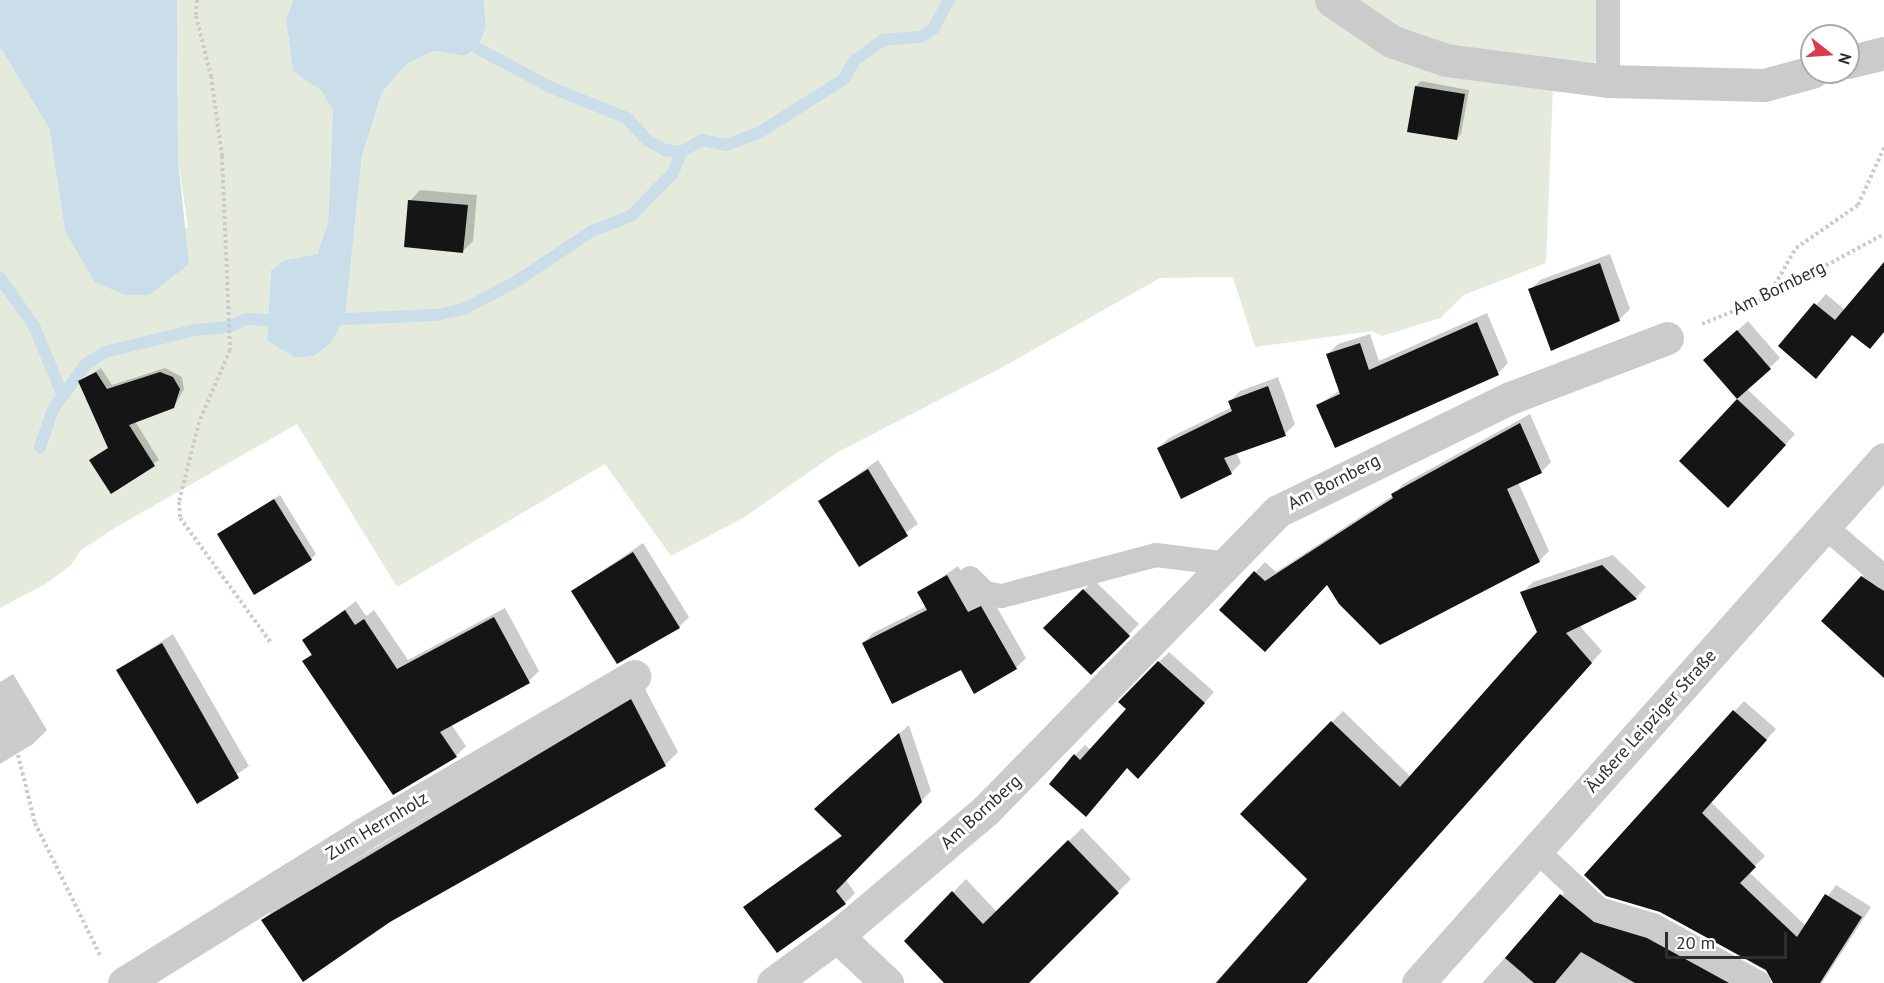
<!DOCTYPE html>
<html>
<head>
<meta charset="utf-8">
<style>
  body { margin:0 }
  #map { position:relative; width:1884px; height:983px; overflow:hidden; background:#fff; font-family:"PT Sans",sans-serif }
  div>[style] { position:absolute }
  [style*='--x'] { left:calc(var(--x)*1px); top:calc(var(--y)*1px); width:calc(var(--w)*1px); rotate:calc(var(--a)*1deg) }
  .green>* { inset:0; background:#e4ebdc }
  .water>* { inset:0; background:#c9dee9 }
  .shadow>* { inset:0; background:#0003 }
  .stream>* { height:12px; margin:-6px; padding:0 6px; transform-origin:6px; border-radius:6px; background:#c9dee9 }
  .building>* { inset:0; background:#151515 }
  .path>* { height:4px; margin-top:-2px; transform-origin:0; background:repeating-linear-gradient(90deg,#cbcbcb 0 3px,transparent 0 6px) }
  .service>* { height:24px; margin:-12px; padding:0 12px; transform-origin:12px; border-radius:12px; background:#cbcbcb }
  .minor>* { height:33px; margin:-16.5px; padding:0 16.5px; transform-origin:16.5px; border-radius:16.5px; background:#cbcbcb }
  .tertiary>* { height:33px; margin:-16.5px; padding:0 16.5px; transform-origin:16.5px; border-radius:16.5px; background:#cbcbcb }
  span { translate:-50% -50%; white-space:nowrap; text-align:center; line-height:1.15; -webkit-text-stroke:6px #fff; paint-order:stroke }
  .street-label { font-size:18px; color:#2e2e2e }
  .north { position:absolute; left:1800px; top:24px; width:60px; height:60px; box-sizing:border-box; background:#fff; border:2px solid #ababab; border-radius:50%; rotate:107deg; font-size:16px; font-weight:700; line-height:24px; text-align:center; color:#2e2e2e }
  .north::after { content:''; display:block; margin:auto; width:21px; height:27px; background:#db3a4a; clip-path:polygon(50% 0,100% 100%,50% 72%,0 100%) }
  .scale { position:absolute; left:1665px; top:932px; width:122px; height:27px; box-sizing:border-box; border:3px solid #2e2e2e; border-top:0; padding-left:8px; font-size:18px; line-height:21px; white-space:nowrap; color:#2e2e2e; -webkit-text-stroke:4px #fff; paint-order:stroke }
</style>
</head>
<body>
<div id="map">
  <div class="green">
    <i style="clip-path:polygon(177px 0,293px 0,286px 20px,293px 71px,323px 91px,333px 111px,328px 223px,317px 254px,285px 260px,271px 270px,267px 341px,296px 358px,314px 356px,330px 344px,345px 319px,362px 156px,382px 92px,408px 63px,434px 51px,464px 56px,486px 27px,484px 0,1597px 0,1600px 54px,1590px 69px,1554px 63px,1546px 263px,1464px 295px,1440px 318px,1382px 336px,1372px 331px,1255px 347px,1233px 277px,1160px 278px,1001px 368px,838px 452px,743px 518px,671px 556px,605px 464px,397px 587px,297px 424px,118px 526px,81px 550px,71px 565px,47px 583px,0 608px,0 47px,49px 128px,65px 231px,188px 228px,178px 159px)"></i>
  </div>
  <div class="water">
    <i style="clip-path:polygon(0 0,177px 0,178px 159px,189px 264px,149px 295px,125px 295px,95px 282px,65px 231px,49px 128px,0 47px)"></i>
    <i style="clip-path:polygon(293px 0,484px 0,486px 27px,477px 48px,464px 56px,434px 51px,408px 63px,382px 92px,362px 156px,345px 319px,330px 344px,314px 356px,296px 358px,267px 341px,271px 270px,285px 260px,317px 254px,328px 223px,333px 111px,322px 91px,293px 71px,286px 20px)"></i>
  </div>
  <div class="shadow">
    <i style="clip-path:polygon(1421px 81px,1469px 90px,1461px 134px,1457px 139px,1416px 86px)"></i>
    <i style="clip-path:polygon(420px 190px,477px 195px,473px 241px,463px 251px,410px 201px)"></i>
    <i style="clip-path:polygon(1610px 254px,1630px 309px,1620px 319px,1552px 349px,1530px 290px,1540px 280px)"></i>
    <i style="clip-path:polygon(1884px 265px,1884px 332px,1880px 337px,1853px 334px,1780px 346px,1826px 294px,1845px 310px)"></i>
    <i style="clip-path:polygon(1487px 313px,1508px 363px,1498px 373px,1318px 405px,1340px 390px,1328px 354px,1338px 344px,1370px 334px,1379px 361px)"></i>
    <i style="clip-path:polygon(1748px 321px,1780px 358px,1747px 389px,1795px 434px,1738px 496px,1681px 461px,1739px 399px,1705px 360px)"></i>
    <i style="clip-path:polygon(101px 368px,112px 385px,165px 368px,182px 377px,184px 389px,174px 407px,135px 421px,159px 460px,111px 492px,91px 460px,110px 447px,80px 382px)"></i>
    <i style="clip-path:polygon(1278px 377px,1295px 424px,1285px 434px,1236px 452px,1241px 463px,1231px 473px,1158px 448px,1169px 438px,1232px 407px,1230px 401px,1240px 391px)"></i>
    <i style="clip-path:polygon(1530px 414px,1551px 462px,1541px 472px,1518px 482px,1549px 551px,1539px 561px,1328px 584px,1221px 609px,1265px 562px,1276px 572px,1394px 495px,1403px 484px)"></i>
    <i style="clip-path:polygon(878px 460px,918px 524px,860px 565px,820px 501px)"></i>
    <i style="clip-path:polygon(280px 495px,316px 554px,311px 559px,219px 534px)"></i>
    <i style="clip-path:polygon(643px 543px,689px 617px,679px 627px,617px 662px,573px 591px)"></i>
    <i style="clip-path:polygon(1613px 555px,1646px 587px,1636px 598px,1579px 625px,1602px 651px,1306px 983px,1215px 983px,1309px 879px,1242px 814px,1343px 711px,1411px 777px,1539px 633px,1522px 593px,1533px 582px)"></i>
    <i style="clip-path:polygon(958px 566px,979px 603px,991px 597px,1026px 658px,1016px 668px,962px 668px,863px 643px,873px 633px,927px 606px,919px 593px)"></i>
    <i style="clip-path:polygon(1872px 567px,1884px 576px,1884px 676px,1862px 577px)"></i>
    <i style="clip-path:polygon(1094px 580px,1139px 624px,1091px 673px,1046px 628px)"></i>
    <i style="clip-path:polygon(356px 601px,366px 616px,374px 610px,408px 660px,505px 608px,539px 671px,529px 681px,451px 724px,466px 746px,456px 756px,304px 661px,312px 653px,304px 640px)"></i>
    <i style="clip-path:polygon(173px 634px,249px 766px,197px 801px,118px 670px)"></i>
    <i style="clip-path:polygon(1169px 652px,1214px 692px,1148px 766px,1128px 767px,1096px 804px,1075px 755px,1085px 745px,1091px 750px,1128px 709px,1120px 702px)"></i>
    <i style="clip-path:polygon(13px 674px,47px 730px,33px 744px,0 764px,0 682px)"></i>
    <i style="clip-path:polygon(644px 687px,678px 752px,665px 765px,263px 920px,276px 907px)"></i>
    <i style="clip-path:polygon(1744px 701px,1776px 729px,1711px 802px,1765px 856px,1749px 872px,1806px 926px,1836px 885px,1871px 907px,1822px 983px,1787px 983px,1660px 911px,1586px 875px)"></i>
    <i style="clip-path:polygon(909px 725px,931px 791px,846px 880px,855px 893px,845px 903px,745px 907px,843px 834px,826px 799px)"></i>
    <i style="clip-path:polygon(1082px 828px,1131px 879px,1027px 983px,946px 983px,906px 941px,966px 879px,997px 912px)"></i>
    <i style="clip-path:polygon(1571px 885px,1742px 983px,1482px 983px)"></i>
  </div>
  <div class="stream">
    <i style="--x:477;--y:48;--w:85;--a:28.1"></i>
    <i style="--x:552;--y:88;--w:81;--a:21.8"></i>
    <i style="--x:627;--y:118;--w:30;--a:48"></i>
    <i style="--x:647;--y:140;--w:21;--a:29"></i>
    <i style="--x:665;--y:150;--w:16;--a:7"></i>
    <i style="--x:0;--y:278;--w:59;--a:54.7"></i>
    <i style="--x:34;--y:326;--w:76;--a:67.5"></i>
    <i style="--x:345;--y:319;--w:91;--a:-2.5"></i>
    <i style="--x:436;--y:315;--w:29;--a:-12"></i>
    <i style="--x:464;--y:309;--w:60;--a:-27.8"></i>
    <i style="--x:517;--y:281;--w:90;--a:-33.7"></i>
    <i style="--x:592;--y:231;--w:42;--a:-21"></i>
    <i style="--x:631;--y:216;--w:60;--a:-45.7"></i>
    <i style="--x:673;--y:173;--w:22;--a:-69"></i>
    <i style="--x:681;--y:152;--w:24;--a:-30"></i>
    <i style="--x:702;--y:140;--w:25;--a:12"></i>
    <i style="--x:726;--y:145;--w:33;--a:-20"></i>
    <i style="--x:757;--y:134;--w:103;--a:-32.3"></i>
    <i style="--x:844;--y:79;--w:21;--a:-61"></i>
    <i style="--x:854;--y:61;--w:36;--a:-36"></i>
    <i style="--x:883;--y:40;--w:37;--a:-5"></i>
    <i style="--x:920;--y:37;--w:15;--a:-32"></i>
    <i style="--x:933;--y:29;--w:33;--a:-61"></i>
    <i style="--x:40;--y:447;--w:40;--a:-71.1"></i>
    <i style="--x:53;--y:409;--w:56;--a:-53.7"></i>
    <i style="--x:86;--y:364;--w:22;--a:-32"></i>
    <i style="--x:105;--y:352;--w:93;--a:-13.7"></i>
    <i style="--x:195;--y:330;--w:34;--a:-5"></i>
    <i style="--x:229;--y:327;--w:19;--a:-25"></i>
    <i style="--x:246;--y:319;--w:21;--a:3"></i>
  </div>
  <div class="building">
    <i style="clip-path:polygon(1415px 86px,1465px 94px,1457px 140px,1407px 132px)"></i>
    <i style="clip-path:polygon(408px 200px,468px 205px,463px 253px,404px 247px)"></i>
    <i style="clip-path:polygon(1884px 262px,1884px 332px,1870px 349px,1852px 335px,1816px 379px,1778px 346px,1814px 303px,1835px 320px)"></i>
    <i style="clip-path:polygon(1600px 263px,1620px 321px,1551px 351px,1528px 289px)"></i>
    <i style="clip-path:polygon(1477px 322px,1499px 375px,1335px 448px,1316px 405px,1340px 394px,1326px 354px,1360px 343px,1369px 370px)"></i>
    <i style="clip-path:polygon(1737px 330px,1771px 369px,1737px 399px,1703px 360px)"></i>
    <i style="clip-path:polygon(96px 372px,107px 389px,160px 372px,173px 377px,180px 389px,174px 408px,129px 425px,155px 466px,111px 494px,89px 460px,108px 448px,78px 381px)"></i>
    <i style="clip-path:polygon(1268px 386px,1286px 436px,1224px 458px,1232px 474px,1181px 499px,1157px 448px,1232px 411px,1228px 401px)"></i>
    <i style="clip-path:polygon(1737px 399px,1786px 445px,1728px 508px,1679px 461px)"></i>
    <i style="clip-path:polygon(1520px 423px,1542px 473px,1507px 489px,1540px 562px,1380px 645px,1339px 604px,1327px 585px,1265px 652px,1219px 610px,1254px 571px,1265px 581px,1393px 498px,1391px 494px)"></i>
    <i style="clip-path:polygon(868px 469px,908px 536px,859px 567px,818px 501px)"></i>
    <i style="clip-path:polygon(274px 499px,312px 560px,254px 595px,217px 534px)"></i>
    <i style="clip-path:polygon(633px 552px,680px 628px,617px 664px,571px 591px)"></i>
    <i style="clip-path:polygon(1602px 565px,1637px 599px,1566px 633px,1592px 663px,1307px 983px,1216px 983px,1307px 879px,1240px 814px,1331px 721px,1400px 787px,1537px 632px,1520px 592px)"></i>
    <i style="clip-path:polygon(947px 575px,968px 612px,981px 606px,1017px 669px,974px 694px,961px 670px,892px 704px,862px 643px,927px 610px,917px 592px)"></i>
    <i style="clip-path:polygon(1861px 576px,1884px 591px,1884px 678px,1821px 621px)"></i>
    <i style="clip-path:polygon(1083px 589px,1130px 636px,1091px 675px,1043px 628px)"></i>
    <i style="clip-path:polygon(345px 610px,355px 625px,364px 619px,397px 669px,494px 617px,530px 683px,440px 732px,457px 757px,393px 795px,302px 661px,312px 655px,302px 640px)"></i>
    <i style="clip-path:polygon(162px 643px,239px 778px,197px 804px,116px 670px)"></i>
    <i style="clip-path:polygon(1158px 661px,1205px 703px,1138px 779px,1127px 768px,1086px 817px,1049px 784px,1074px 754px,1080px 760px,1126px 709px,1118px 702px)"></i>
    <i style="clip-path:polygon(631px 699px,666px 766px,390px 922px,303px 982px,261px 920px)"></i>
    <i style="clip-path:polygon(1733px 710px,1767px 740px,1702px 813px,1756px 867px,1740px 883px,1797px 937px,1825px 894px,1862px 917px,1820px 983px,1773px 983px,1766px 970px,1660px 912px,1606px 896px,1584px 875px)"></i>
    <i style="clip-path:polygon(899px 733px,922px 802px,836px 891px,846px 904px,777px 953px,743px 907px,842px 836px,814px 809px)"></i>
    <i style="clip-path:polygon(1068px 840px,1119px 893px,1029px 983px,944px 983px,904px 941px,952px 891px,983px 924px)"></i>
    <i style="clip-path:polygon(1560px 894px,1594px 922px,1647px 938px,1729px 983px,1635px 983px,1581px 952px,1555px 983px,1534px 983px,1505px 958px)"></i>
  </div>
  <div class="path">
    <i style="--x:197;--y:0;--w:16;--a:94"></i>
    <i style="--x:196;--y:16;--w:62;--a:76"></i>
    <i style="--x:211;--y:76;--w:81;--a:82.2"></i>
    <i style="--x:222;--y:156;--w:194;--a:87.6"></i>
    <i style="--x:230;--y:350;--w:78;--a:113.3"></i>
    <i style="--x:199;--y:422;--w:82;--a:104"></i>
    <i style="--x:179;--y:502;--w:16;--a:86"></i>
    <i style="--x:180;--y:518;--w:155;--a:53.9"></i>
    <i style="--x:1769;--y:295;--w:54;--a:-60.1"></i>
    <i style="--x:1796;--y:248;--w:75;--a:-34.7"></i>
    <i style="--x:1858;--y:205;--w:63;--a:-65.5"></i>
    <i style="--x:1702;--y:324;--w:71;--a:-22.2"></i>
    <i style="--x:1768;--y:297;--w:132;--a:-28.5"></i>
    <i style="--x:18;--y:755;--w:70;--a:76"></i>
    <i style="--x:35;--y:823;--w:147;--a:63.8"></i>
  </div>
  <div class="service">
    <i style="--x:1608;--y:81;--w:81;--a:-90"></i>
    <i style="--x:1824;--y:526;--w:79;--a:40.4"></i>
    <i style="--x:970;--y:578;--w:21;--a:45"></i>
    <i style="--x:985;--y:593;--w:17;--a:10"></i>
    <i style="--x:1002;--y:596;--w:159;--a:-14.9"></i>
    <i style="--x:1156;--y:555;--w:73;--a:7.1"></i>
    <i style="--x:1536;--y:850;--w:86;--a:43.1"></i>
    <i style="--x:1599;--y:909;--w:56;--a:16.5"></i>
    <i style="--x:1653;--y:925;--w:121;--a:28.7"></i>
  </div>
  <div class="minor">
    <i style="--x:1331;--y:0;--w:73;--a:34.3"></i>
    <i style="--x:1391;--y:41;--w:58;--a:19.1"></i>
    <i style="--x:1446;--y:60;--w:163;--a:7.4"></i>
    <i style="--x:1608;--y:81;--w:156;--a:1.5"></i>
    <i style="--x:1764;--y:85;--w:50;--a:-15.2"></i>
    <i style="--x:1848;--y:62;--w:37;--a:-14"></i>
    <i style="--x:837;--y:936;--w:69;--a:43.2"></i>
    <i style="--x:124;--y:983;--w:282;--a:-31.9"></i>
    <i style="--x:363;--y:834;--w:314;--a:-30.2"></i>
    <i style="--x:773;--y:983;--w:79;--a:-36.3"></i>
    <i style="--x:837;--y:936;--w:195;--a:-40.2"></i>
    <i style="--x:986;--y:810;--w:418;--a:-45.7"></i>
    <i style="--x:1278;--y:511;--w:258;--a:-26"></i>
    <i style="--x:1510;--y:398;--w:168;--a:-20.9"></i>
  </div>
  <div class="tertiary">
    <i style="--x:1418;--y:983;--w:701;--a:-48.35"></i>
  </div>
  <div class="street-label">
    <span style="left:1779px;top:288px;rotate:-26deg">Am Bornberg</span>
    <span style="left:1334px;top:482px;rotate:-27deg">Am Bornberg</span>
    <span style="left:1651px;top:721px;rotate:-48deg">Äußere Leipziger Straße</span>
    <span style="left:981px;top:812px;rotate:-42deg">Am Bornberg</span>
    <span style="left:377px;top:826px;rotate:-31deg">Zum Herrnholz</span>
  </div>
  <div class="north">N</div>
  <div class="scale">20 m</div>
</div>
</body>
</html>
